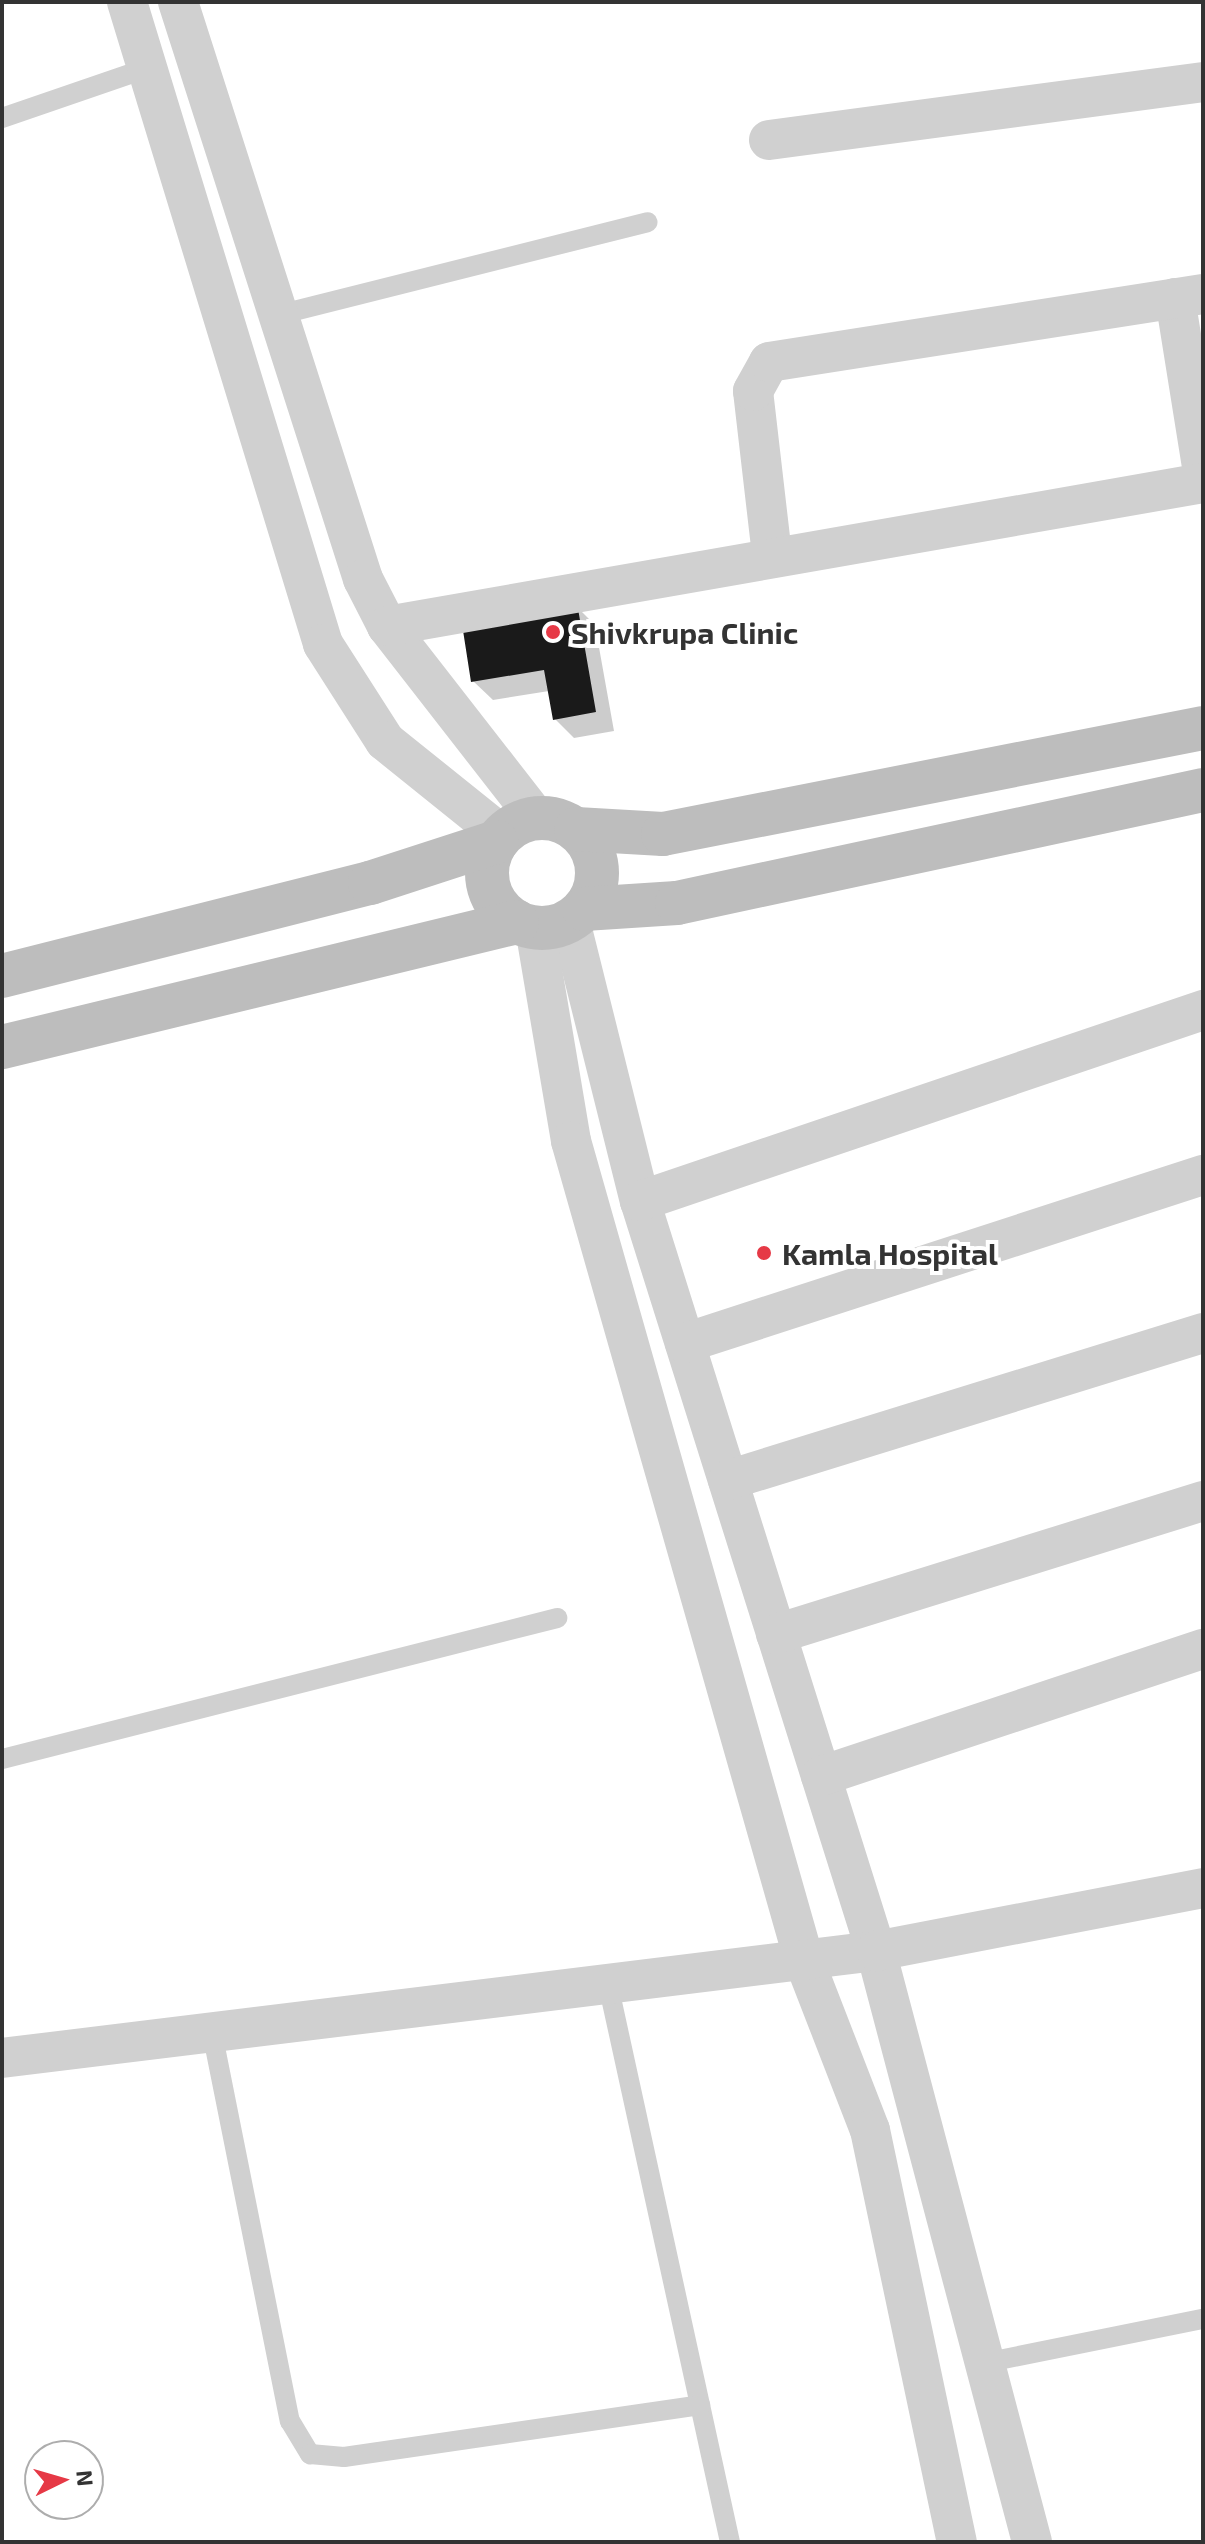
<!DOCTYPE html>
<html>
<head>
<meta charset="utf-8">
<style>
  body { margin:0 }
  #map { position:relative; width:1205px; height:2544px; overflow:hidden; background:#fff; font-family:"Exo 2",sans-serif }
  div>[style] { position:absolute }
  [style*='--x'] { left:calc(var(--x)*1px); top:calc(var(--y)*1px); width:calc(var(--w)*1px); rotate:calc(var(--a)*1deg) }
  .shadow>* { inset:0; background:#0003 }
  .building>* { inset:0; background:#1a1a1a }
  .service>* { height:20px; margin:-10px; padding:0 10px; transform-origin:10px; border-radius:10px; background:#d0d0d0 }
  .minor>* { height:40px; margin:-20px; padding:0 20px; transform-origin:20px; border-radius:20px; background:#d0d0d0 }
  .secondary>* { height:44px; margin:-22px; padding:0 22px; transform-origin:22px; border-radius:22px; background:#bdbdbd }
  .secondary>.ring { margin:-22px; padding:0; box-sizing:content-box; background:none; border:44px solid #bdbdbd; border-radius:50% }
  .dots>* { width:22px; height:22px; translate:-50% -50%; box-sizing:border-box; border:4px solid #fff; border-radius:50% }
  span { translate:-50% -50%; white-space:nowrap; text-align:center; line-height:1.15; -webkit-text-stroke:8px #fff; paint-order:stroke }
  .poi-label { font-size:30px; color:#333; font-weight:700 }
  .left { translate:0 -50%; text-align:left }
  .frame { position:absolute; inset:0; border:4px solid #333; pointer-events:none }
  .north { position:absolute; left:24px; top:2440px; width:80px; height:80px; box-sizing:border-box; background:#fff; border:2px solid #adadad; border-radius:50%; rotate:85deg; font-size:22px; font-weight:700; line-height:32px; text-align:center; color:#333 }
  .north::after { content:''; display:block; margin:auto; width:28px; height:36px; background:#e63946; clip-path:polygon(50% 0,100% 100%,50% 72%,0 100%) }
</style>
</head>
<body>
<div id="map">
  <div class="shadow">
    <i style="clip-path:polygon(576px 606px,595px 625px,614px 731px,574px 738px,555px 719px,549px 691px,493px 700px,473px 681px)"></i>
  </div>
  <div class="building">
    <i style="clip-path:polygon(577px 603px,596px 712px,553px 720px,544px 670px,471px 682px,462px 624px)"></i>
  </div>
  <div class="service">
    <i style="--x:2;--y:118;--w:153;--a:-19"></i>
    <i style="--x:278;--y:315;--w:381;--a:-14.1"></i>
    <i style="--x:2;--y:1759;--w:573;--a:-14.25"></i>
    <i style="--x:608;--y:1984;--w:571;--a:77.67"></i>
    <i style="--x:212;--y:2032;--w:397;--a:78.7"></i>
    <i style="--x:290;--y:2421;--w:39;--a:59"></i>
    <i style="--x:310;--y:2454;--w:34;--a:5"></i>
    <i style="--x:344;--y:2457;--w:360;--a:-8.3"></i>
    <i style="--x:984;--y:2363;--w:223;--a:-11.4"></i>
  </div>
  <div class="minor">
    <i style="--x:127;--y:2;--w:671;--a:73.02"></i>
    <i style="--x:323;--y:644;--w:115;--a:57.4"></i>
    <i style="--x:385;--y:741;--w:151;--a:38.8"></i>
    <i style="--x:178;--y:2;--w:606;--a:72.22"></i>
    <i style="--x:363;--y:579;--w:53;--a:62.9"></i>
    <i style="--x:387;--y:626;--w:244;--a:52.1"></i>
    <i style="--x:769;--y:140;--w:438;--a:-7.6"></i>
    <i style="--x:1175;--y:298;--w:176;--a:80.9"></i>
    <i style="--x:772;--y:555;--w:165;--a:-96.6"></i>
    <i style="--x:753;--y:391;--w:33;--a:-61"></i>
    <i style="--x:769;--y:362;--w:439;--a:-8.9"></i>
    <i style="--x:387;--y:626;--w:828;--a:-9.94"></i>
    <i style="--x:570;--y:921;--w:289;--a:76"></i>
    <i style="--x:640;--y:1201;--w:786;--a:72.53"></i>
    <i style="--x:876;--y:1951;--w:611;--a:75.21"></i>
    <i style="--x:535;--y:928;--w:216;--a:80.4"></i>
    <i style="--x:571;--y:1141;--w:851;--a:74.12"></i>
    <i style="--x:804;--y:1960;--w:182;--a:68.8"></i>
    <i style="--x:870;--y:2130;--w:421;--a:78.1"></i>
    <i style="--x:640;--y:1201;--w:595;--a:-18.74"></i>
    <i style="--x:685;--y:1343;--w:545;--a:-17.97"></i>
    <i style="--x:728;--y:1480;--w:497;--a:-17.2"></i>
    <i style="--x:776;--y:1634;--w:447;--a:-17.3"></i>
    <i style="--x:821;--y:1776;--w:403;--a:-18.4"></i>
    <i style="--x:2;--y:2058;--w:881;--a:-6.98"></i>
    <i style="--x:876;--y:1951;--w:333;--a:-10.9"></i>
  </div>
  <div class="secondary">
    <i class="ring" style="left:487px;top:818px;width:66px;height:66px"></i>
    <i style="--x:576;--y:829;--w:87;--a:3.3"></i>
    <i style="--x:663;--y:834;--w:550;--a:-11.11"></i>
    <i style="--x:584;--y:909;--w:93;--a:-3.7"></i>
    <i style="--x:677;--y:903;--w:538;--a:-12.12"></i>
    <i style="--x:2;--y:976;--w:380;--a:-14.2"></i>
    <i style="--x:370;--y:883;--w:133;--a:-18"></i>
    <i style="--x:2;--y:1047;--w:530;--a:-13.64"></i>
  </div>
  <div class="dots">
    <i style="left:553px;top:632px;background:#e63946"></i>
    <i style="left:764px;top:1253px;background:#e63946"></i>
  </div>
  <div class="poi-label">
    <span class="left" style="left:571px;top:632px">Shivkrupa Clinic</span>
    <span class="left" style="left:782px;top:1253px">Kamla Hospital</span>
  </div>
  <div class="frame"></div>
  <div class="north">N</div>
</div>
</body>
</html>
